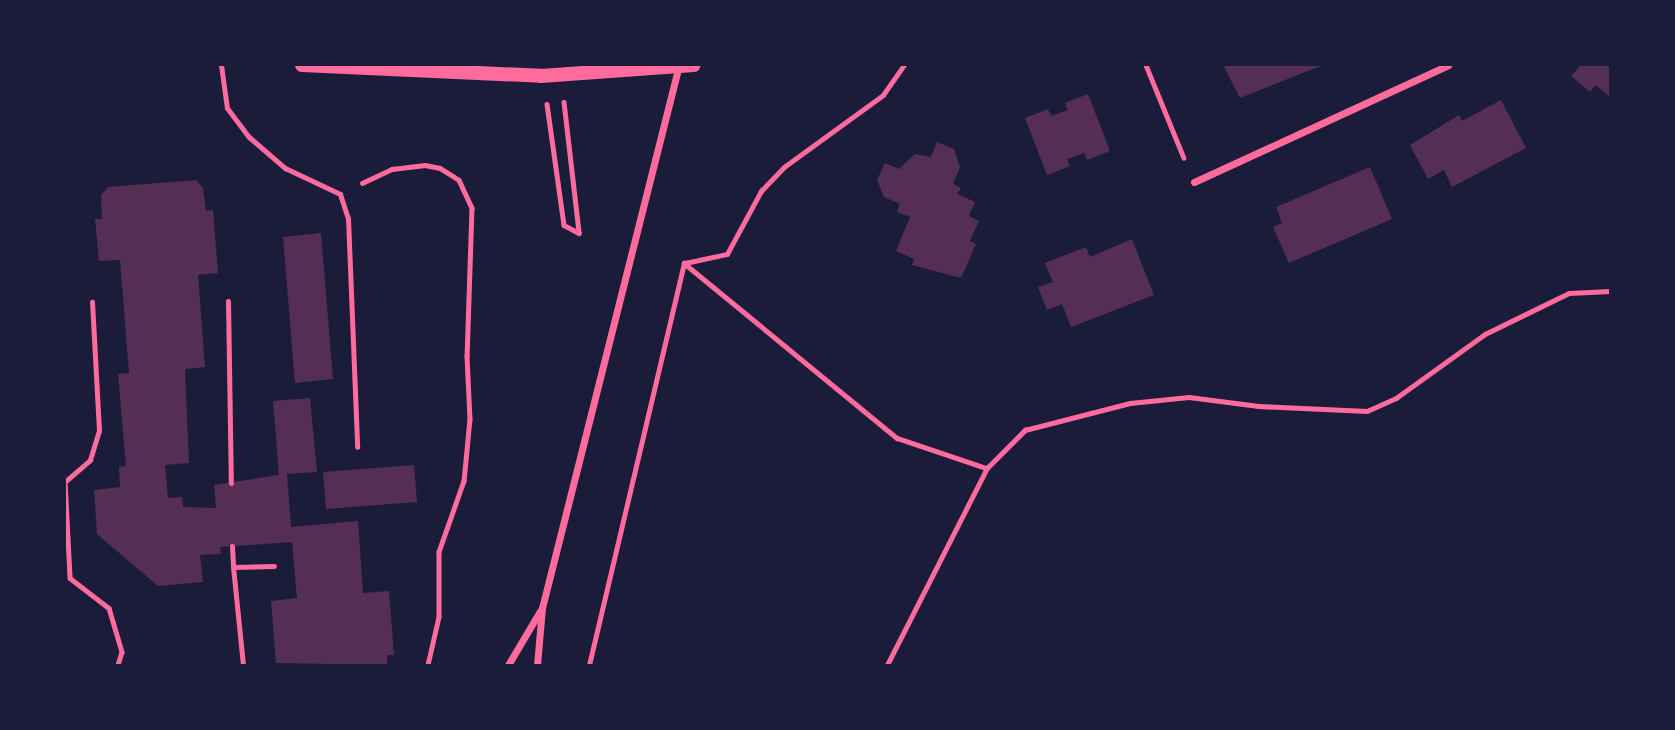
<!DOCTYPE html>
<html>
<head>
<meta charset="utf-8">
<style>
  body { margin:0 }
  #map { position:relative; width:1675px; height:730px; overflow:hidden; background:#1b1b3a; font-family:"Exo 2",sans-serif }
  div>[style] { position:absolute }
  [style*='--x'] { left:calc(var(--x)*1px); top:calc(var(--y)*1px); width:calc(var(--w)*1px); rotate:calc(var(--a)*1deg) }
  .building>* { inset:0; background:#542f53 }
  .path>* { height:4.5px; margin:-2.25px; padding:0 2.25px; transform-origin:2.25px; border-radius:2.25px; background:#ff6b9d }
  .service>* { height:5px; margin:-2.5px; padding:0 2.5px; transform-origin:2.5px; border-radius:2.5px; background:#ff6b9d }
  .minor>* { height:7px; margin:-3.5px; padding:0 3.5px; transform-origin:3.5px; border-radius:3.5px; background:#ff6b9d }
  .secondary>* { height:14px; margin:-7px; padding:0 7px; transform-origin:7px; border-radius:7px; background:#ff6b9d }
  span { translate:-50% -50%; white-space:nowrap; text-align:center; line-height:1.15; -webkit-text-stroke:6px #1b1b3a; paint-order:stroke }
  .frame { position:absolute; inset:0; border:66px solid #1b1b3a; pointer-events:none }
</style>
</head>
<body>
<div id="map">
  <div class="building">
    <i style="clip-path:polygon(1223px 65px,1323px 65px,1240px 98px)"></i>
    <i style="clip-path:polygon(1581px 65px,1610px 65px,1610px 97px,1596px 85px,1590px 92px,1571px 76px)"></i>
    <i style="clip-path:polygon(1088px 94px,1110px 151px,1087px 160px,1084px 153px,1067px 159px,1070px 166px,1047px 175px,1025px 118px,1048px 109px,1051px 116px,1068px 110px,1065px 103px)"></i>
    <i style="clip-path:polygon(1501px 100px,1526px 148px,1452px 187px,1444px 170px,1428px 179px,1410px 145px,1459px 115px,1462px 121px)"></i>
    <i style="clip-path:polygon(937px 142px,954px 149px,960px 167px,953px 184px,961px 188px,957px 194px,975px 202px,969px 216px,979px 221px,970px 241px,976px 244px,961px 278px,912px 265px,914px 259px,896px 251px,910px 217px,897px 212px,900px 204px,884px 197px,877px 180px,885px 163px,899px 169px,915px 154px,931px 157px)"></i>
    <i style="clip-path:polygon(1370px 167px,1392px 219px,1289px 263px,1273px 227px,1282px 223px,1276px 207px)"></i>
    <i style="clip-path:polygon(196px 180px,203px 188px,206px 211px,213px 210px,218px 273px,198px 275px,205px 367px,185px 369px,189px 463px,165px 465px,168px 498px,182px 497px,183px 507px,216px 508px,214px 485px,279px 475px,273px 401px,310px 398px,317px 472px,287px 474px,291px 527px,358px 521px,363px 593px,389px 591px,394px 655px,387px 655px,387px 665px,276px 663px,271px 601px,297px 598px,292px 542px,220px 547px,221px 554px,200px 555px,203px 582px,158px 586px,97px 534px,94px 490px,120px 487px,119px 467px,126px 466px,118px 374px,129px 373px,120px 260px,99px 261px,95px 219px,102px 219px,101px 195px,108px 187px)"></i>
    <i style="clip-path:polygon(321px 233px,333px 379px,295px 383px,283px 237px)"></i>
    <i style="clip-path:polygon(1132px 239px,1154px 295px,1071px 327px,1062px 304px,1047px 310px,1038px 287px,1053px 282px,1045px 263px,1086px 247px,1090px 257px)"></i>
    <i style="clip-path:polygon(414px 465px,417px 502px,326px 509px,323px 472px)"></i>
  </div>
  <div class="path">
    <i style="--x:1146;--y:65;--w:100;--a:67.8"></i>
    <i style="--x:564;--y:102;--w:131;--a:83.4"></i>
    <i style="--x:547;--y:104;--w:122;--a:82"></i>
    <i style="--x:564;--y:225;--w:17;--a:28"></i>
    <i style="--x:362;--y:183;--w:33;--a:-25"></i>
    <i style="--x:392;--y:169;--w:33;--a:-7"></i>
    <i style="--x:425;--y:165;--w:15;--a:11"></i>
    <i style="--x:440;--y:168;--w:22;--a:32"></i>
    <i style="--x:459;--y:180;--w:31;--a:65"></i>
    <i style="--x:472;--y:208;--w:148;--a:91.9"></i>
    <i style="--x:467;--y:356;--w:63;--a:87.3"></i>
    <i style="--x:470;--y:419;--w:62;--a:95.5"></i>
    <i style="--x:464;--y:481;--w:75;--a:109.4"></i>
    <i style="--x:439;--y:552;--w:65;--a:90"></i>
    <i style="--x:439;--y:617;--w:49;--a:102.9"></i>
    <i style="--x:684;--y:263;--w:276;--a:39.4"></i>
    <i style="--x:897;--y:438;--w:94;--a:18.6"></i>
    <i style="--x:685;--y:263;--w:43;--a:-12.1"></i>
    <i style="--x:727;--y:254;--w:72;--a:-61.6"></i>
    <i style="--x:761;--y:191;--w:33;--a:-46"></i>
    <i style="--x:784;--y:167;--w:122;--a:-36"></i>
    <i style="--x:883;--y:95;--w:37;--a:-55"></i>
    <i style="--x:65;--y:481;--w:97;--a:87"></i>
    <i style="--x:70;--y:578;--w:49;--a:37.6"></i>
    <i style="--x:109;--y:608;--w:46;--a:73.5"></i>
    <i style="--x:122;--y:652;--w:14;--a:107"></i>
    <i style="--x:66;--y:481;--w:32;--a:-41"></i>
    <i style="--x:90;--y:460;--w:30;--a:-73"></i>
    <i style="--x:99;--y:431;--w:129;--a:-93.1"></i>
    <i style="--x:589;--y:665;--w:413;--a:-76.7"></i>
    <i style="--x:887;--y:665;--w:221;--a:-63.1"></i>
    <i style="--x:987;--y:468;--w:54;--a:-45"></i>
    <i style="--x:1025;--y:430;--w:108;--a:-14.4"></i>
    <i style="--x:1130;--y:403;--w:59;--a:-5.8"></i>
    <i style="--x:1189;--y:397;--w:70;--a:7.4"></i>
    <i style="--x:1258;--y:406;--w:109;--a:2.6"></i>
    <i style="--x:1367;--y:411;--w:32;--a:-24"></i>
    <i style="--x:1396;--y:398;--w:110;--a:-35.7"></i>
    <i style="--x:1485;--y:334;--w:93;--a:-26"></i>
    <i style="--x:1569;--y:293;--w:41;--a:-2.8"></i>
  </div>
  <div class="service">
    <i style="--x:221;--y:65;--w:43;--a:82.1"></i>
    <i style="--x:227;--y:108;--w:36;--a:53"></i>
    <i style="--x:249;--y:137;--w:48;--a:40.7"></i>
    <i style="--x:285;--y:168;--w:61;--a:25.3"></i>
    <i style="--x:340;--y:194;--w:25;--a:72"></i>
    <i style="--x:348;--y:218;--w:229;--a:87.7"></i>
    <i style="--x:228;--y:301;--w:182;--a:89.1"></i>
    <i style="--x:232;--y:546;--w:21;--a:87"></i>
    <i style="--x:243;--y:665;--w:99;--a:-95.8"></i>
    <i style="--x:233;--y:567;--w:41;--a:-1.4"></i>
  </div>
  <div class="minor">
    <i style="--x:1194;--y:182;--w:280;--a:-24.7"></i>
    <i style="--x:508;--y:665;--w:63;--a:-59.3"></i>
    <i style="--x:537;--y:665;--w:57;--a:-85"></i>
    <i style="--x:542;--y:608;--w:556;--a:-75.84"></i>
  </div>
  <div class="secondary">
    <i style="--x:302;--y:65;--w:239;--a:2.6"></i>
    <i style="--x:541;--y:76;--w:153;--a:-4.1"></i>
  </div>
  <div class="frame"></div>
</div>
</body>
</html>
